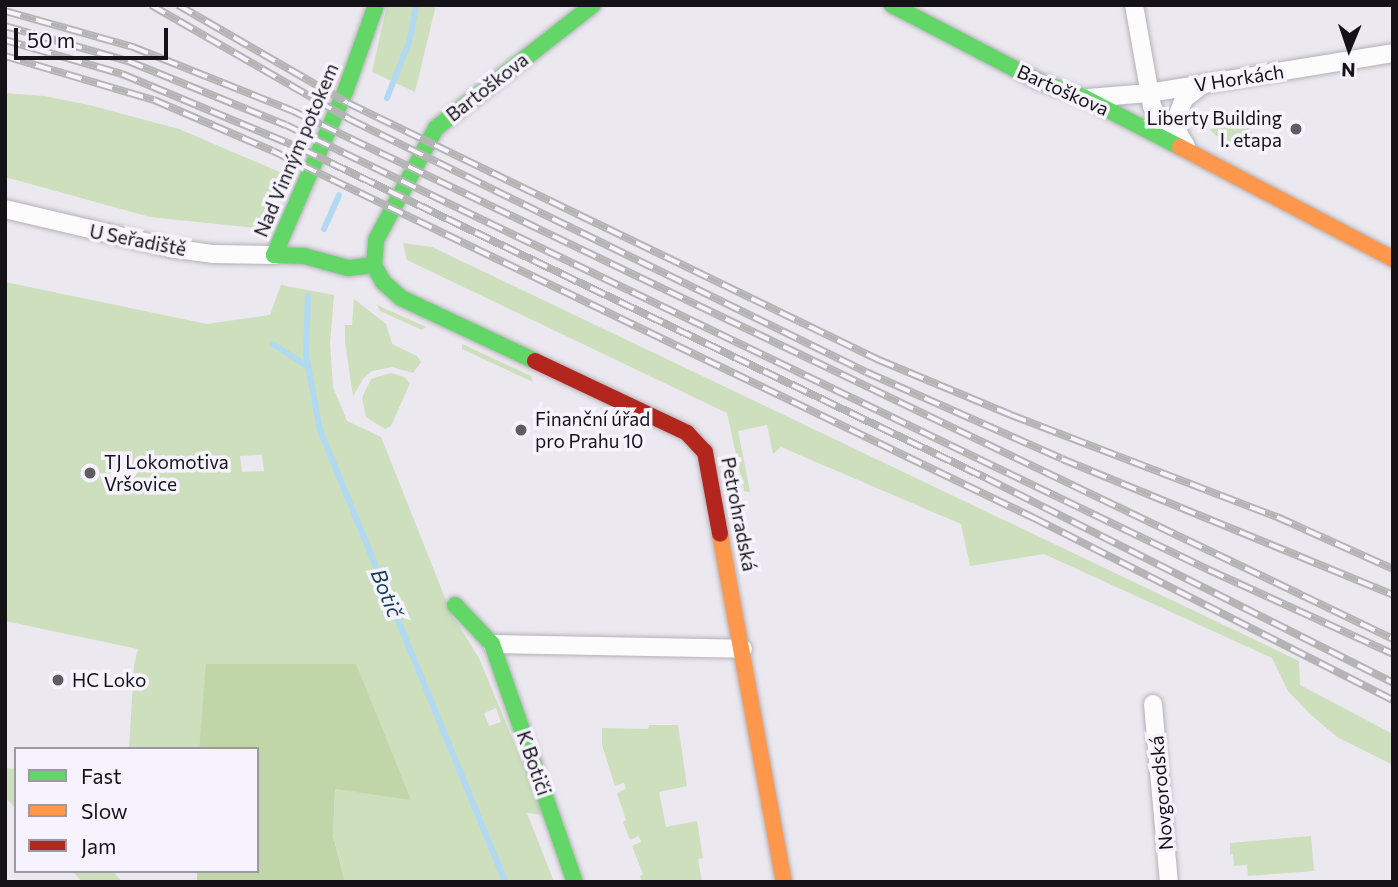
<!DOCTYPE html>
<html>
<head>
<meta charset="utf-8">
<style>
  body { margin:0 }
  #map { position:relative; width:1398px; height:887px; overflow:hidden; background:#ebe8ef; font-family:Commissioner,sans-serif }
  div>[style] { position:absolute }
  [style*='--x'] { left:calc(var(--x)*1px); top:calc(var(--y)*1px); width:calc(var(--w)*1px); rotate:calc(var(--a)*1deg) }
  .green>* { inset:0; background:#cddfbd }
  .forest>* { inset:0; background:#c0d6a9 }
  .stream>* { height:6px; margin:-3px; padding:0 3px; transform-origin:3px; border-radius:3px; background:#b2d9f2 }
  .roads { filter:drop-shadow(0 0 2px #b3b1b6) drop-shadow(0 0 2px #b3b1b6) }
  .street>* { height:18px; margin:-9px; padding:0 9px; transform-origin:9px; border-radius:9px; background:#fcfcfd }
  .fast>* { height:16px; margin:-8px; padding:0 8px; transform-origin:8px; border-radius:8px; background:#63d668 }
  .slow>* { height:16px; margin:-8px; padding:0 8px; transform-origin:8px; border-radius:8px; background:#ff974d }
  .jam>* { height:16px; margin:-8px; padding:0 8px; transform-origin:8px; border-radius:8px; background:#b3261e }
  .rail>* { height:8px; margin-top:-4px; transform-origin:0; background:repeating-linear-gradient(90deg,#f7f3fe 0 16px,#b5b4b5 0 32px); box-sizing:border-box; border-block:2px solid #b5b4b5 }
  .dots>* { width:19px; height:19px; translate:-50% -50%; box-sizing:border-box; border:4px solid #f7f3fe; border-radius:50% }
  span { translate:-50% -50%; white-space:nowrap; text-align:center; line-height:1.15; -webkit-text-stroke:7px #f7f3fe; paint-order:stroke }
  .street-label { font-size:19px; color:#141216 }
  .poi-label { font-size:19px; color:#141216 }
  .right { translate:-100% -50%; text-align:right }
  .left { translate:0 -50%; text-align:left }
  .water-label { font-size:21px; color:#103e55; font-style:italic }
  .frame { position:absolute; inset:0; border:7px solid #141216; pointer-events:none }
  .legend { position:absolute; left:14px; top:747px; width:245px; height:126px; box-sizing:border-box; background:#f7f3fe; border:2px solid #9c99a1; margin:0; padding:9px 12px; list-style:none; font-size:21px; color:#141216 }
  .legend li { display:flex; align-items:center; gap:14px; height:35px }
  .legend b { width:35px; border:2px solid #9c99a1 }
  .north { position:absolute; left:1314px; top:14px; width:70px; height:70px; -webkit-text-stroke:5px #f7f3fe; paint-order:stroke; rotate:182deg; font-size:19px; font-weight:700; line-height:28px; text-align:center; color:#141216 }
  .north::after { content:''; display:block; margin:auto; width:24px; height:32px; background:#141216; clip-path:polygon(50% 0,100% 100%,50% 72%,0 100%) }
  .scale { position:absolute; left:14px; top:28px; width:154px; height:32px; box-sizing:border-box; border:4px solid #141216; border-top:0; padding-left:9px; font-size:21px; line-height:24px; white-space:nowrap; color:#141216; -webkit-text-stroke:5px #f7f3fe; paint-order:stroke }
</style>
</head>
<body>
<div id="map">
  <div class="green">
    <i style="clip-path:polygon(387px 5px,436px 5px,415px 92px,372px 72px)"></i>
    <i style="clip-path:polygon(5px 93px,44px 96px,89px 105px,179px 129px,289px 176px,256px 228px,150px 217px,5px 177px)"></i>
    <i style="clip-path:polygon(1246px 119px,1256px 143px,1256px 148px,1251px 151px,1215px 135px,1210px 130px,1214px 124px)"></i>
    <i style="clip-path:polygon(403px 243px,432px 247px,1299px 661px,1300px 685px,1393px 734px,1393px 765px,1337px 737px,1310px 714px,1288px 691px,1272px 658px,1044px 554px,970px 566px,961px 524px,781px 447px,773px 454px,767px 425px,738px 431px,750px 492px,744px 491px,727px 413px,407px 260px)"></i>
    <i style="clip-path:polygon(evenodd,5px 282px,207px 324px,270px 315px,281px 285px,334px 295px,330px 343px,333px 387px,347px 421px,381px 437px,451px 613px,479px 658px,544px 815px,527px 813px,554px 882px,345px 882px,333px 835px,335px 789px,411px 799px,207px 664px,199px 749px,129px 749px,134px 665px,138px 649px,5px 621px,5px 282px,262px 455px,264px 471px,242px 472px,240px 456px,262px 455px,5px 282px,496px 708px,501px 722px,489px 726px,484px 713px,496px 708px)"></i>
    <i style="clip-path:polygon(354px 299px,386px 324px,392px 344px,417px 356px,421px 362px,413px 373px,392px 367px,372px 371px,363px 379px,353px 396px,345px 342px,345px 325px,352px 325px)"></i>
    <i style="clip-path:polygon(377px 305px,426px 327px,422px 330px,380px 311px)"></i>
    <i style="clip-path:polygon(462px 344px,531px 376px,533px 382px,462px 349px)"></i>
    <i style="clip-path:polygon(391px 373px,404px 377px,410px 383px,391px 426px,385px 429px,366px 417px,362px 398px,371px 379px)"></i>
    <i style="clip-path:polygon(649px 725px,678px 725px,687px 786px,659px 792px,666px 827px,697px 821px,703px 858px,698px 859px,702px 882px,642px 882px,640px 876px,643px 874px,632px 846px,641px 842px,639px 836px,630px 840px,623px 822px,626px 820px,617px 793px,626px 789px,624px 783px,615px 786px,602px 745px,602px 728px,648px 729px)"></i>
    <i style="clip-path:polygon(5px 768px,16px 769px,16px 809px,5px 797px)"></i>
    <i style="clip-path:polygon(1311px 836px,1314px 871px,1248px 876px,1247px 865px,1234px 866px,1233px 854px,1230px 854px,1230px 843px)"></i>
    <i style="clip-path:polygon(72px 871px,113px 871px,122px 882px,82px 882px)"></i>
  </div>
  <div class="forest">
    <i style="clip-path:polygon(206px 664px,356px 664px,411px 800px,335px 789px,333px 836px,345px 882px,197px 882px,197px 871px,257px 871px,257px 749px,199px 749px)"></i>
  </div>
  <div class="stream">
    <i style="--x:387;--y:98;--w:63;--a:-68.7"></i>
    <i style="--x:410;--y:39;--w:35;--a:-80"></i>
    <i style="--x:324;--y:229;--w:37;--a:-66"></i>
    <i style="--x:308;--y:296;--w:59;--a:91.9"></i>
    <i style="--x:306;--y:355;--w:76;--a:79.4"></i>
    <i style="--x:320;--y:430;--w:488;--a:67.7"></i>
    <i style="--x:273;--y:344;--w:40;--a:32.9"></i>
  </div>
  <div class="roads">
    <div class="street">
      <i style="--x:1134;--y:5;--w:103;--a:79.9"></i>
      <i style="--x:1152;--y:106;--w:13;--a:63"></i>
      <i style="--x:1158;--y:118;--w:31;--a:52"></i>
      <i style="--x:1088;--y:98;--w:61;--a:-4.7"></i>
      <i style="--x:1149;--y:93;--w:247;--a:-9.3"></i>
      <i style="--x:1186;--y:146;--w:13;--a:-122"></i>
      <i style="--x:1179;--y:135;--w:18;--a:-96"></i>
      <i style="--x:1177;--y:117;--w:19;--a:-69"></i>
      <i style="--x:1184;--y:99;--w:23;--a:-38"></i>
      <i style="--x:5;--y:209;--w:170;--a:13.3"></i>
      <i style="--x:170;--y:248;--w:42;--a:8.1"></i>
      <i style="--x:212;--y:254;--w:62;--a:0.9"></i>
      <i style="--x:492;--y:644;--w:251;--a:1.1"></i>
      <i style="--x:1153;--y:704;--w:179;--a:84.9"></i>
    </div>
    <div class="fast">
      <i style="--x:892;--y:5;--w:165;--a:27.5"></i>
      <i style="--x:1038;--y:81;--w:50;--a:19.9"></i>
      <i style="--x:1085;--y:98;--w:107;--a:27.3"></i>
      <i style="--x:374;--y:265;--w:26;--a:173"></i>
      <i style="--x:348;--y:268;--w:46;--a:-164.7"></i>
      <i style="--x:304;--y:256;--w:30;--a:-178"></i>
      <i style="--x:274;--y:255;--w:178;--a:-66.5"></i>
      <i style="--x:345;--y:92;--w:92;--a:-70.4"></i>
      <i style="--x:535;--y:361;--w:148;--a:-154.8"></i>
      <i style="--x:401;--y:298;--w:24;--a:-138"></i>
      <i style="--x:383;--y:282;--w:19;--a:-118"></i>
      <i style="--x:374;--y:265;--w:25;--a:-85"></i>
      <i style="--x:376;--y:240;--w:127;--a:-61.8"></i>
      <i style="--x:436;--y:128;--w:199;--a:-38.1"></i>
      <i style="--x:455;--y:605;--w:54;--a:46.5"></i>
      <i style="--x:492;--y:644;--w:252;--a:70.8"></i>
    </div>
    <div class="slow">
      <i style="--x:1180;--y:147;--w:241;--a:27.7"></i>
      <i style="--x:720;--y:534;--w:354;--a:79.6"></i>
    </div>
    <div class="jam">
      <i style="--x:535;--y:361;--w:168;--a:25.3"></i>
      <i style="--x:687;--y:433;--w:26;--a:47"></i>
      <i style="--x:705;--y:452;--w:83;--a:79.6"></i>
    </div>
  </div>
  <div class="rail">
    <i style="--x:151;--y:5;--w:231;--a:29.9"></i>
    <i style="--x:351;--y:120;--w:573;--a:26.07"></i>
    <i style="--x:866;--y:372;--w:214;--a:23.9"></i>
    <i style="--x:1062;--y:459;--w:358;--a:22.3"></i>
    <i style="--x:178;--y:5;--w:196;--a:30"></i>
    <i style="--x:348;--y:103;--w:590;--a:25.83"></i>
    <i style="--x:879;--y:360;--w:143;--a:22.6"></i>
    <i style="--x:1011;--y:415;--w:285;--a:21"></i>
    <i style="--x:1277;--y:517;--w:127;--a:24.1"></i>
    <i style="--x:5;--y:11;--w:133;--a:15.7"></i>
    <i style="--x:133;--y:47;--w:172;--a:21.8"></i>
    <i style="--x:293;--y:111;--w:1220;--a:25.64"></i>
    <i style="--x:5;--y:26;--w:128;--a:15.9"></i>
    <i style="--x:128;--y:61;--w:170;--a:22.1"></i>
    <i style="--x:286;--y:125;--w:1025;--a:25.74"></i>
    <i style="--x:1209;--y:570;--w:202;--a:24.5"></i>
    <i style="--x:5;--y:40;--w:122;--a:16.2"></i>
    <i style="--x:122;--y:74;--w:195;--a:22.6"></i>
    <i style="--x:302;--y:149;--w:759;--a:25.69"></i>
    <i style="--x:986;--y:478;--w:456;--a:26.7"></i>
    <i style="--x:5;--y:56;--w:155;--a:16.5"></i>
    <i style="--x:154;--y:100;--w:129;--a:23.2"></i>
    <i style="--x:273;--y:151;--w:845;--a:25.75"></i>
    <i style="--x:1034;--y:518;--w:402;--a:26.9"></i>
  </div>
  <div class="dots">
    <i style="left:1296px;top:129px;background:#5f5d62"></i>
    <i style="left:521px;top:430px;background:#5f5d62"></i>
    <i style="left:90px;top:473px;background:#5f5d62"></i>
    <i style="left:58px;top:680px;background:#5f5d62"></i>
  </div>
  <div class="street-label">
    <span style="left:1239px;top:78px;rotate:-9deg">V Horkách</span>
    <span style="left:487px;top:87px;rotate:-38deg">Bartoškova</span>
    <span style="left:1063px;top:90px;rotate:24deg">Bartoškova</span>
    <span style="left:296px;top:150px;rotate:-67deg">Nad Vinným potokem</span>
    <span style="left:138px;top:240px;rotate:11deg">U Seřadiště</span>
    <span style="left:739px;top:514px;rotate:79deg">Petrohradská</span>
    <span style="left:534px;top:763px;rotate:71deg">K Botiči</span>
    <span style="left:1161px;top:793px;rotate:-95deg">Novgorodská</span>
  </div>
  <div class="poi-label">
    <span class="right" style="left:1282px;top:129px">Liberty Building<br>I. etapa</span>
    <span class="left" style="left:535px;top:430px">Finanční úřad<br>pro Prahu 10</span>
    <span class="left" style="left:104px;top:473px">TJ Lokomotiva<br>Vršovice</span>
    <span class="left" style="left:72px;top:680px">HC Loko</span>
  </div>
  <div class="water-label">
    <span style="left:387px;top:593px;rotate:68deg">Botič</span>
  </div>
  <div class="frame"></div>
  <ul class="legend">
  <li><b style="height:9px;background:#63d668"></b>Fast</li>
  <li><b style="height:9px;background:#ff974d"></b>Slow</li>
  <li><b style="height:9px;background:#b3261e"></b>Jam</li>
  </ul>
  <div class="north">N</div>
  <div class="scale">50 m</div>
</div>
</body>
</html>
